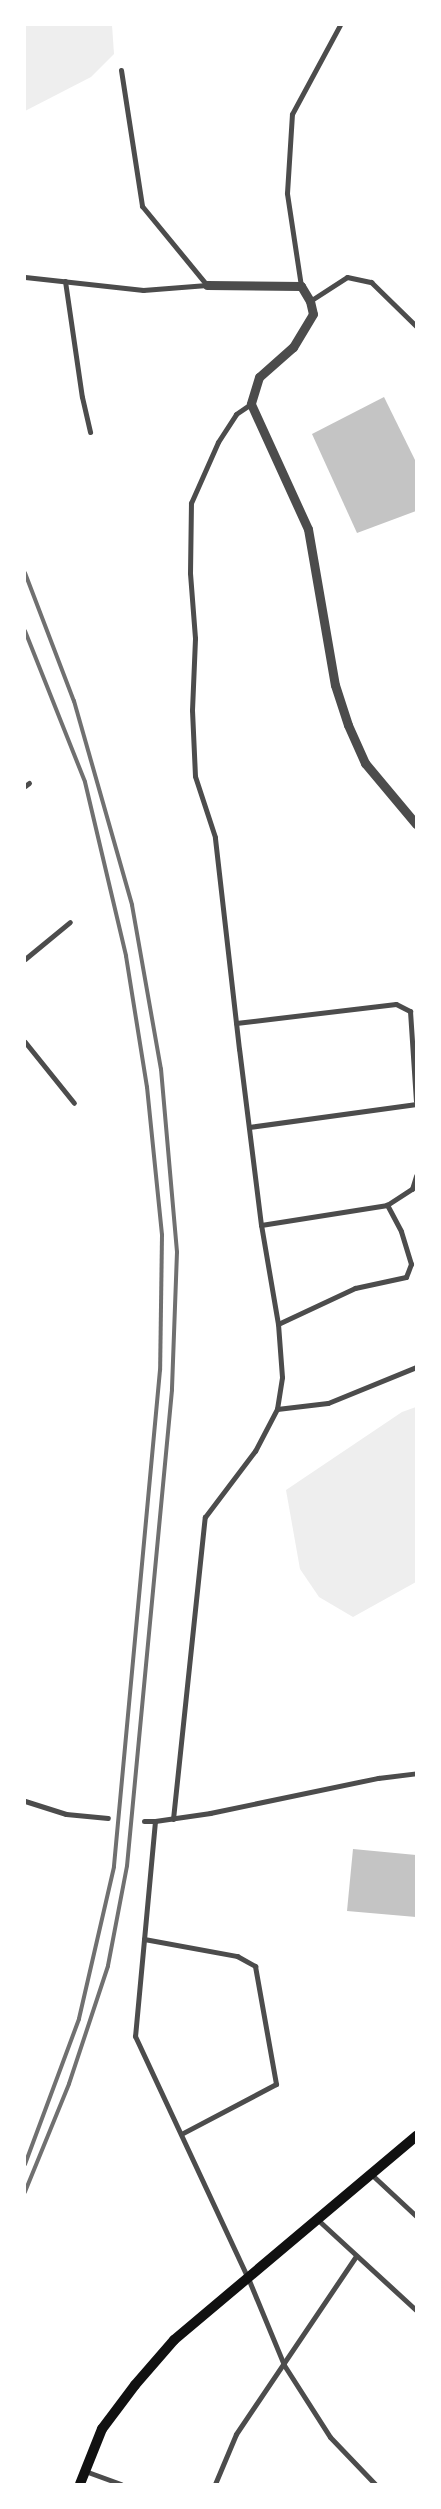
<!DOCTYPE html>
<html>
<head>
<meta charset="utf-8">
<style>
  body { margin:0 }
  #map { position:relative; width:441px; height:2509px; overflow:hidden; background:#fff; font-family:"Titillium Web",sans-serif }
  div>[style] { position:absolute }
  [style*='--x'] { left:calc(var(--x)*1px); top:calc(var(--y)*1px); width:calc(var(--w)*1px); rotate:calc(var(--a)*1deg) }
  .green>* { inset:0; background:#eee }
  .building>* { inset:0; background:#c4c4c4 }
  .minor>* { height:5px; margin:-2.5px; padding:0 2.5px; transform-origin:2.5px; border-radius:2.5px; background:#4c4c4c }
  .tertiary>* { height:9px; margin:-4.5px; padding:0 4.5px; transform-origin:4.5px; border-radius:4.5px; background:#4c4c4c }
  .secondary>* { height:10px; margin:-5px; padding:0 5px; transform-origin:5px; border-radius:5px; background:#111 }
  .rail>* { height:4px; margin:-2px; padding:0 2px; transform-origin:2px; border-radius:2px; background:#707070 }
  span { translate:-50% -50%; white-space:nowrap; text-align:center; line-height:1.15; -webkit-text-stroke:4.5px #fff; paint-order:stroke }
  .frame { position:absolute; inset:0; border:26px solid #fff; pointer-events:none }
</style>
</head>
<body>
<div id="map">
  <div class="green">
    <i style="clip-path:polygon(25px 25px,112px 25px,114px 54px,91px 77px,25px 111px)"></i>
    <i style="clip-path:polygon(416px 1407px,416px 1582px,353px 1617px,319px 1597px,300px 1569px,286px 1490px,402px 1412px)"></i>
  </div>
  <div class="building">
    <i style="clip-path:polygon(384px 397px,416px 462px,416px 511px,357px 533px,312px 434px)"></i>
    <i style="clip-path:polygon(353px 1849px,416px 1855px,416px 1917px,347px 1911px)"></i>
  </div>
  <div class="minor">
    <i style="--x:121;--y:70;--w:138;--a:81.2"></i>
    <i style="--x:142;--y:206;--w:102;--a:50.6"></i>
    <i style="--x:25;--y:277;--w:119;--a:6.3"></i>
    <i style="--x:143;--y:290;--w:64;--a:-4.5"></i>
    <i style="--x:65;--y:281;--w:117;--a:81.7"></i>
    <i style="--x:82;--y:397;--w:36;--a:77"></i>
    <i style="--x:301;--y:286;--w:94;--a:-98.6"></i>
    <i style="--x:287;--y:193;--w:79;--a:-86.4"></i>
    <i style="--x:292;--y:114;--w:101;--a:-61.7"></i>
    <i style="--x:310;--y:301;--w:44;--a:-33"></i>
    <i style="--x:347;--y:277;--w:25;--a:12"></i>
    <i style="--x:371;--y:282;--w:63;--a:44.4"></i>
    <i style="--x:25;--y:786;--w:5;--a:-37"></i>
    <i style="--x:25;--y:959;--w:58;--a:-39.4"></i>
    <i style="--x:236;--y:1023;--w:161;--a:-6.8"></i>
    <i style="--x:396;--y:1004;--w:16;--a:27"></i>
    <i style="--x:410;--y:1011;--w:90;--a:86.2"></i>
    <i style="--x:25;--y:1042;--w:78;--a:51.2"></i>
    <i style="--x:249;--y:1127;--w:169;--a:-7.8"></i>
    <i style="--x:261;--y:1225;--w:128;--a:-9"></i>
    <i style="--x:387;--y:1205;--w:30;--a:-33"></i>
    <i style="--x:412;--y:1189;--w:14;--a:-73"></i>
    <i style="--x:278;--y:1324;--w:85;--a:-25.1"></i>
    <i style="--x:355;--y:1288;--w:52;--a:-12.2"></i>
    <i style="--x:406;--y:1277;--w:14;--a:-69"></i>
    <i style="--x:411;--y:1264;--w:34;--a:-107"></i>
    <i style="--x:401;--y:1231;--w:30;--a:-118"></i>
    <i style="--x:277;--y:1409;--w:51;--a:-6.7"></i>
    <i style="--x:328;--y:1403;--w:95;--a:-22.2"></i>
    <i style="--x:25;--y:1801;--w:43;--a:17.6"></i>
    <i style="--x:66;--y:1814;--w:42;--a:5.4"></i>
    <i style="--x:173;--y:1819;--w:304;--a:-84"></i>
    <i style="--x:205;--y:1517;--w:83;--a:-52.9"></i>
    <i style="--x:255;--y:1451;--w:47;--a:-62.4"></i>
    <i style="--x:277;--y:1409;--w:32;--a:-81"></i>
    <i style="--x:282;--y:1377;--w:53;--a:-94.3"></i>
    <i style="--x:278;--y:1324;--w:100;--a:-99.7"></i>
    <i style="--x:261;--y:1225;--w:177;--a:-97.1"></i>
    <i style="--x:239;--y:1049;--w:213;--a:-96.5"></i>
    <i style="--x:215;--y:837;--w:64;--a:-108.2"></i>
    <i style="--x:195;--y:776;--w:66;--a:-92.6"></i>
    <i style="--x:192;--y:710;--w:72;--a:-87.6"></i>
    <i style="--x:195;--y:638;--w:65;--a:-94.4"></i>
    <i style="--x:190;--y:573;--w:70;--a:-89.2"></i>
    <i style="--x:191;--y:503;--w:67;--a:-66.1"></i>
    <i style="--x:218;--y:442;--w:33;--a:-57"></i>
    <i style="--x:236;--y:414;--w:18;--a:-34"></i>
    <i style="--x:144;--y:1821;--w:11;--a:0"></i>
    <i style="--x:155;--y:1821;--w:56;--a:-8.3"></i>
    <i style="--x:210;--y:1813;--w:172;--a:-11.8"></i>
    <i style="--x:378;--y:1778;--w:38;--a:-7"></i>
    <i style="--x:155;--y:1821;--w:216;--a:95.3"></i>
    <i style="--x:135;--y:2036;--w:267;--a:65"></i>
    <i style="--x:248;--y:2278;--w:94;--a:67.5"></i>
    <i style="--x:284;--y:2365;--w:85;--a:57.4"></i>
    <i style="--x:330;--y:2437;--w:65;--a:46.2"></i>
    <i style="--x:144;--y:1939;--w:95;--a:10.4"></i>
    <i style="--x:237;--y:1956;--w:21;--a:29"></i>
    <i style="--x:255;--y:1966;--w:120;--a:79.9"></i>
    <i style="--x:276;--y:2084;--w:107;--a:152.2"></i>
    <i style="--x:371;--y:2174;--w:62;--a:43"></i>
    <i style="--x:318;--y:2220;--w:133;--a:42.6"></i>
    <i style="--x:85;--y:2471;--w:38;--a:20"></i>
    <i style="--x:215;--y:2484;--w:54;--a:-67.2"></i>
    <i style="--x:236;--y:2434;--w:215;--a:-56"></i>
  </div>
  <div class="tertiary">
    <i style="--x:207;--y:285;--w:94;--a:0.6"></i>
    <i style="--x:301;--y:286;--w:17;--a:59"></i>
    <i style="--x:310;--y:301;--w:13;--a:77"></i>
    <i style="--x:313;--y:314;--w:39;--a:121"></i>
    <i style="--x:293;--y:347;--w:45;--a:138.6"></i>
    <i style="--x:259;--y:377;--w:28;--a:107"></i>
    <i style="--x:251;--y:404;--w:137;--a:65.5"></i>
    <i style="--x:308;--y:529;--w:158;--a:80.2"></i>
    <i style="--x:335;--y:685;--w:42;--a:72"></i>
    <i style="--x:348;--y:725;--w:42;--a:65.9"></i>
    <i style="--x:365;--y:763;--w:80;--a:50.1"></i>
  </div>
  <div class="secondary">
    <i style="--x:80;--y:2484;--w:59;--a:-68.2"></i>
    <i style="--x:102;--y:2429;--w:55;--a:-53.1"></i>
    <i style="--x:135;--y:2385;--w:60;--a:-49.1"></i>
    <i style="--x:174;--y:2340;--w:317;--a:-40.1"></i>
  </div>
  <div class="rail">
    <i style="--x:25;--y:573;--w:137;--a:69.1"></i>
    <i style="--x:74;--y:701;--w:212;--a:74.1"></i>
    <i style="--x:132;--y:905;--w:167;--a:80"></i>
    <i style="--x:161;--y:1069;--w:184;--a:85"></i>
    <i style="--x:177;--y:1252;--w:138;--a:92.1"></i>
    <i style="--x:172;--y:1390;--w:478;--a:95.4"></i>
    <i style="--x:127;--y:1866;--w:102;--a:100.8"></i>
    <i style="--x:108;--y:1966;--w:124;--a:108.3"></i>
    <i style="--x:69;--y:2084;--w:117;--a:112.2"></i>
    <i style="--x:25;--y:631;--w:162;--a:68.3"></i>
    <i style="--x:85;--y:782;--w:179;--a:76.7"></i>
    <i style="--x:126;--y:956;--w:133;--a:80.9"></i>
    <i style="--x:147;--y:1087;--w:149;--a:84.2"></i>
    <i style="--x:162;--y:1235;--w:135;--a:90.8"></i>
    <i style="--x:160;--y:1370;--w:499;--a:95.3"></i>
    <i style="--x:114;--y:1867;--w:156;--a:103"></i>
    <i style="--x:79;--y:2019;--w:155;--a:110.4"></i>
  </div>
  <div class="frame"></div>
</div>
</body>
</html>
